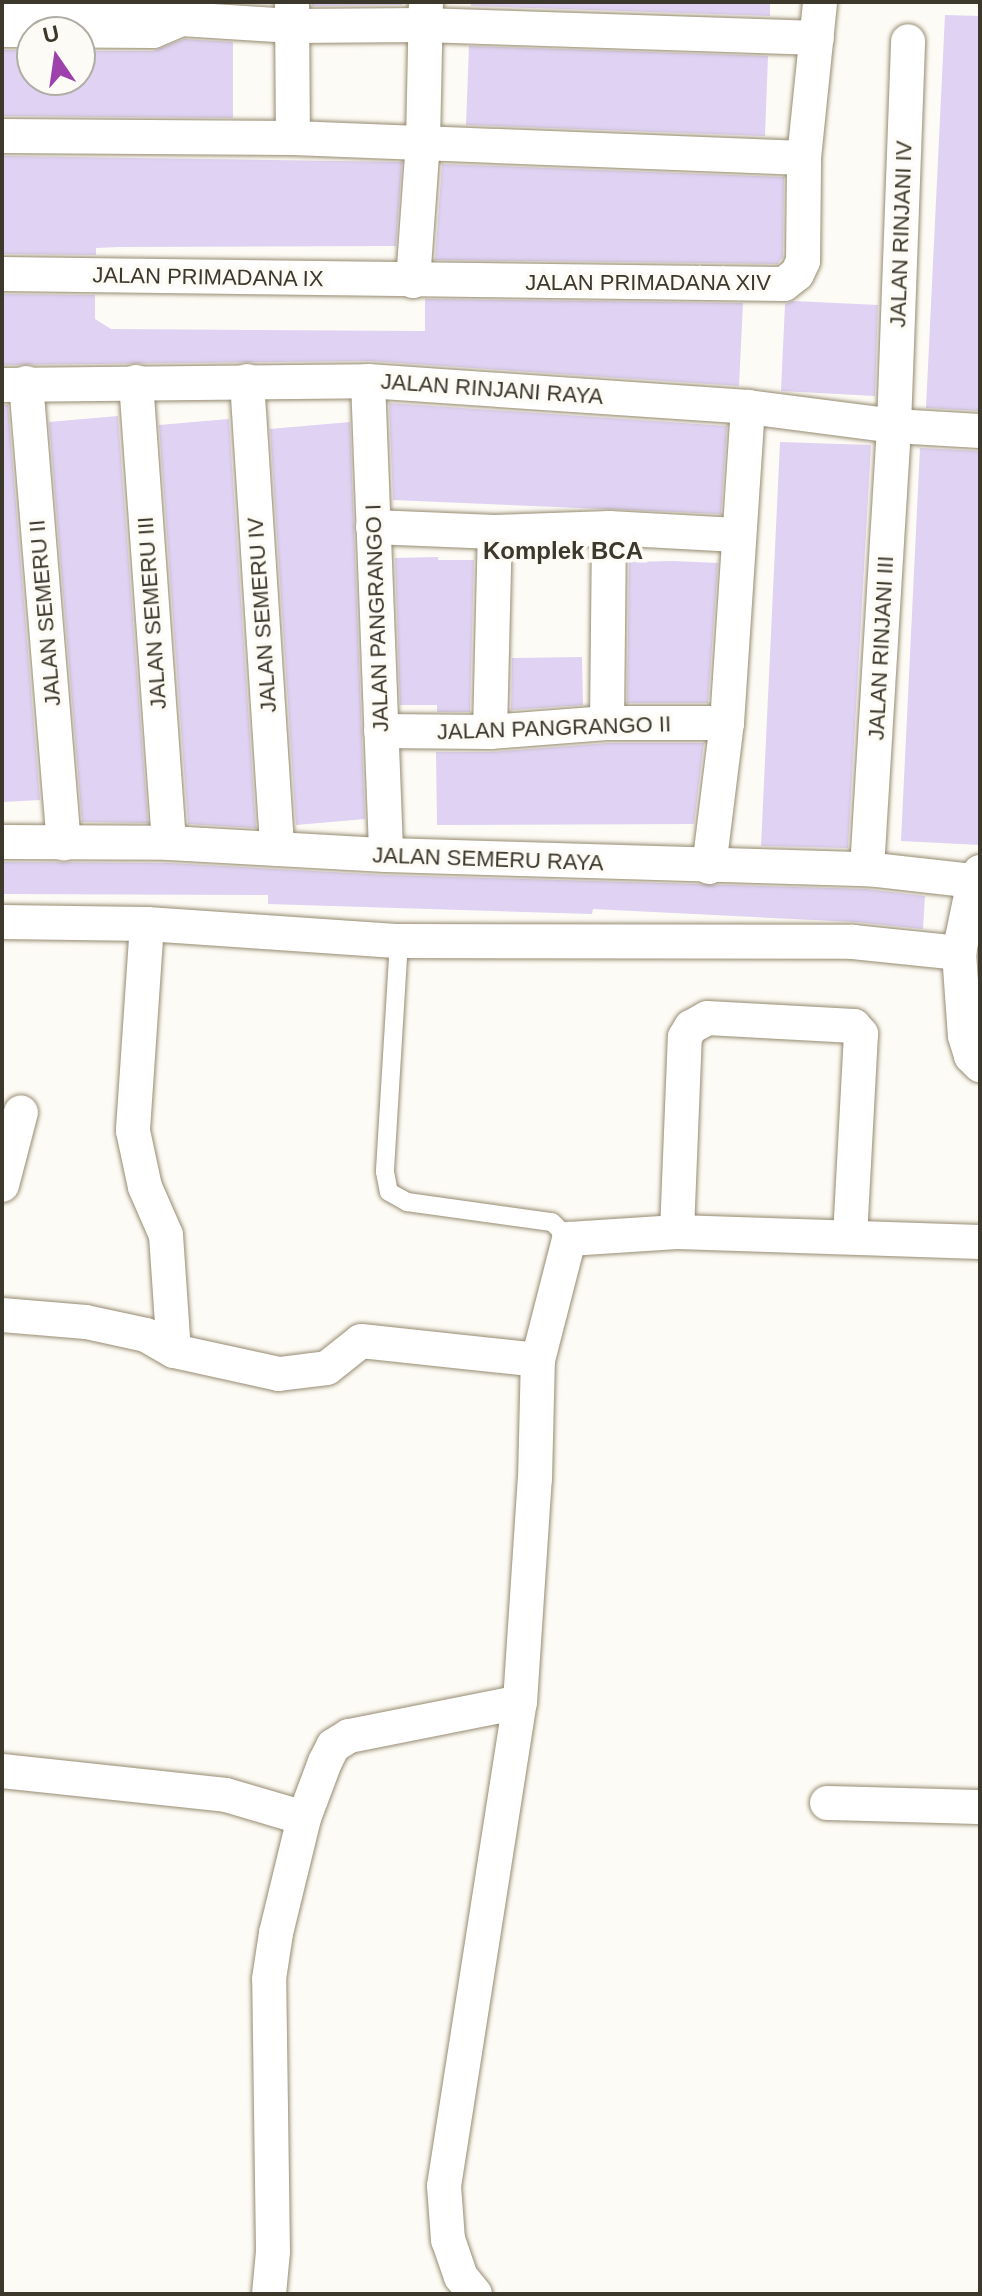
<!DOCTYPE html>
<html>
<head>
<meta charset="utf-8">
<style>
  body { margin:0 }
  #map { position:relative; width:982px; height:2296px; overflow:hidden; background:#fdfbf5; font-family:Arial,sans-serif }
  div>[style] { position:absolute }
  [style*='--x'] { left:calc(var(--x)*1px); top:calc(var(--y)*1px); width:calc(var(--w)*1px); rotate:calc(var(--a)*1deg) }
  .building>* { inset:0; background:#dfd2f3 }
  .roads { filter:drop-shadow(0 0 2px #968b71) drop-shadow(0 0 2px #968b71) }
  .service>* { height:18px; margin:-9px; padding:0 9px; transform-origin:9px; border-radius:9px; background:#fff }
  .minor>* { height:34px; margin:-17px; padding:0 17px; transform-origin:17px; border-radius:17px; background:#fff }
  span { translate:-50% -50%; white-space:nowrap; text-align:center; line-height:1.15; -webkit-text-stroke:7px #fdfbf5; paint-order:stroke }
  .street-label { font-size:22px; color:#3c382c }
  .neighbourhood-label { font-size:24px; color:#3c382c; font-weight:700 }
  .frame { position:absolute; inset:0; border:4px solid #3c382c; pointer-events:none }
  .north { position:absolute; left:16px; top:16px; width:80px; height:80px; box-sizing:border-box; background:#fdfbf5; border:2px solid #b0ada5; border-radius:50%; rotate:347deg; font-size:22px; font-weight:700; line-height:32px; text-align:center; color:#3c382c }
  .north::after { content:''; display:block; margin:auto; width:28px; height:36px; background:#9d42ac; clip-path:polygon(50% 0,100% 100%,50% 72%,0 100%) }
</style>
</head>
<body>
<div id="map">
  <div class="building">
    <i style="clip-path:polygon(312px 2px,403px 3px,402px 5px,312px 6px)"></i>
    <i style="clip-path:polygon(471px 2px,770px 2px,770px 16px,471px 6px)"></i>
    <i style="clip-path:polygon(945px 15px,980px 16px,980px 411px,926px 408px)"></i>
    <i style="clip-path:polygon(184px 39px,233px 42px,233px 118px,2px 116px,2px 50px,29px 50px,29px 80px,83px 80px,83px 51px,153px 51px)"></i>
    <i style="clip-path:polygon(469px 46px,768px 56px,765px 136px,466px 125px)"></i>
    <i style="clip-path:polygon(2px 156px,402px 162px,396px 246px,118px 247px,96px 248px,96px 255px,2px 254px)"></i>
    <i style="clip-path:polygon(442px 164px,784px 177px,783px 257px,777px 264px,435px 260px)"></i>
    <i style="clip-path:polygon(2px 294px,95px 295px,95px 319px,111px 329px,425px 331px,425px 299px,743px 303px,739px 386px,369px 361px,2px 365px)"></i>
    <i style="clip-path:polygon(793px 301px,878px 305px,875px 396px,781px 391px,785px 304px)"></i>
    <i style="clip-path:polygon(389px 403px,727px 426px,721px 514px,393px 500px)"></i>
    <i style="clip-path:polygon(2px 405px,8px 405px,40px 800px,2px 802px)"></i>
    <i style="clip-path:polygon(118px 416px,148px 823px,82px 822px,49px 422px)"></i>
    <i style="clip-path:polygon(229px 419px,256px 828px,188px 824px,159px 425px)"></i>
    <i style="clip-path:polygon(350px 422px,365px 819px,296px 825px,270px 429px)"></i>
    <i style="clip-path:polygon(780px 442px,871px 445px,848px 848px,761px 846px)"></i>
    <i style="clip-path:polygon(920px 448px,980px 451px,980px 845px,901px 841px)"></i>
    <i style="clip-path:polygon(438px 557px,438px 560px,474px 560px,470px 712px,437px 712px,437px 705px,400px 705px,395px 558px)"></i>
    <i style="clip-path:polygon(673px 561px,718px 563px,708px 703px,627px 703px,629px 562px)"></i>
    <i style="clip-path:polygon(582px 657px,583px 705px,511px 710px,512px 658px)"></i>
    <i style="clip-path:polygon(608px 743px,704px 743px,694px 824px,437px 825px,436px 752px,492px 752px)"></i>
    <i style="clip-path:polygon(2px 862px,168px 863px,385px 875px,866px 889px,925px 896px,923px 929px,855px 922px,593px 909px,592px 914px,268px 904px,268px 895px,2px 894px)"></i>
  </div>
  <div class="roads">
    <div class="service">
      <i style="--x:399;--y:941;--w:231;--a:93.5"></i>
      <i style="--x:385;--y:1172;--w:20;--a:79"></i>
      <i style="--x:389;--y:1192;--w:21;--a:29"></i>
      <i style="--x:407;--y:1202;--w:146;--a:7.9"></i>
      <i style="--x:552;--y:1222;--w:24;--a:45"></i>
    </div>
    <div class="minor">
      <i style="--x:292;--y:2;--w:136;--a:89.6"></i>
      <i style="--x:2;--y:3;--w:152;--a:1.1"></i>
      <i style="--x:154;--y:6;--w:30;--a:26"></i>
      <i style="--x:181;--y:19;--w:111;--a:3.6"></i>
      <i style="--x:292;--y:26;--w:133;--a:-0.4"></i>
      <i style="--x:425;--y:25;--w:392;--a:1.9"></i>
      <i style="--x:2;--y:30;--w:151;--a:0.4"></i>
      <i style="--x:153;--y:31;--w:30;--a:-23"></i>
      <i style="--x:2;--y:136;--w:291;--a:0.4"></i>
      <i style="--x:293;--y:138;--w:511;--a:2.24"></i>
      <i style="--x:2;--y:274;--w:782;--a:0.73"></i>
      <i style="--x:784;--y:284;--w:16;--a:-38"></i>
      <i style="--x:797;--y:274;--w:14;--a:-65"></i>
      <i style="--x:803;--y:261;--w:103;--a:-89.4"></i>
      <i style="--x:804;--y:158;--w:157;--a:-84.1"></i>
      <i style="--x:413;--y:281;--w:138;--a:-85.9"></i>
      <i style="--x:423;--y:143;--w:141;--a:-88.8"></i>
      <i style="--x:247;--y:381;--w:469;--a:86.3"></i>
      <i style="--x:368;--y:381;--w:474;--a:87.8"></i>
      <i style="--x:136;--y:382;--w:462;--a:85.9"></i>
      <i style="--x:26;--y:383;--w:462;--a:85.3"></i>
      <i style="--x:2;--y:385;--w:366;--a:-0.6"></i>
      <i style="--x:368;--y:381;--w:381;--a:3.9"></i>
      <i style="--x:748;--y:407;--w:147;--a:7.4"></i>
      <i style="--x:894;--y:426;--w:86;--a:3.3"></i>
      <i style="--x:373;--y:527;--w:122;--a:2.3"></i>
      <i style="--x:495;--y:532;--w:114;--a:-2"></i>
      <i style="--x:609;--y:528;--w:128;--a:3.1"></i>
      <i style="--x:607;--y:723;--w:195;--a:-89.4"></i>
      <i style="--x:381;--y:731;--w:109;--a:0.5"></i>
      <i style="--x:490;--y:732;--w:117;--a:-4.4"></i>
      <i style="--x:607;--y:723;--w:120;--a:0"></i>
      <i style="--x:490;--y:732;--w:200;--a:-88.6"></i>
      <i style="--x:2;--y:842;--w:167;--a:0.3"></i>
      <i style="--x:169;--y:843;--w:217;--a:3.2"></i>
      <i style="--x:386;--y:855;--w:481;--a:1.7"></i>
      <i style="--x:867;--y:869;--w:108;--a:6.4"></i>
      <i style="--x:709;--y:867;--w:145;--a:-82.9"></i>
      <i style="--x:727;--y:723;--w:317;--a:-86.2"></i>
      <i style="--x:867;--y:869;--w:444;--a:-86.5"></i>
      <i style="--x:894;--y:426;--w:385;--a:-87.9"></i>
      <i style="--x:980;--y:872;--w:11;--a:124"></i>
      <i style="--x:974;--y:881;--w:74;--a:101.8"></i>
      <i style="--x:959;--y:953;--w:83;--a:85.9"></i>
      <i style="--x:965;--y:1036;--w:21;--a:73"></i>
      <i style="--x:971;--y:1056;--w:13;--a:45"></i>
      <i style="--x:2;--y:922;--w:145;--a:0.8"></i>
      <i style="--x:147;--y:924;--w:253;--a:3.9"></i>
      <i style="--x:399;--y:941;--w:454;--a:0.1"></i>
      <i style="--x:853;--y:942;--w:107;--a:5.9"></i>
      <i style="--x:147;--y:924;--w:207;--a:93.9"></i>
      <i style="--x:133;--y:1131;--w:57;--a:77.9"></i>
      <i style="--x:145;--y:1187;--w:52;--a:66.4"></i>
      <i style="--x:166;--y:1235;--w:116;--a:86.1"></i>
      <i style="--x:2;--y:1185;--w:75;--a:-75.4"></i>
      <i style="--x:677;--y:1232;--w:195;--a:-87.7"></i>
      <i style="--x:685;--y:1037;--w:12;--a:-59"></i>
      <i style="--x:691;--y:1027;--w:18;--a:-29"></i>
      <i style="--x:707;--y:1018;--w:147;--a:3.1"></i>
      <i style="--x:854;--y:1026;--w:11;--a:49"></i>
      <i style="--x:861;--y:1034;--w:203;--a:93.1"></i>
      <i style="--x:2;--y:1315;--w:84;--a:4.8"></i>
      <i style="--x:86;--y:1322;--w:61;--a:12.2"></i>
      <i style="--x:146;--y:1335;--w:32;--a:30"></i>
      <i style="--x:174;--y:1351;--w:107;--a:12.4"></i>
      <i style="--x:279;--y:1374;--w:48;--a:-7.1"></i>
      <i style="--x:327;--y:1368;--w:43;--a:-38.5"></i>
      <i style="--x:361;--y:1341;--w:178;--a:6.1"></i>
      <i style="--x:538;--y:1360;--w:125;--a:-75.6"></i>
      <i style="--x:569;--y:1239;--w:108;--a:-3.7"></i>
      <i style="--x:677;--y:1232;--w:303;--a:1.9"></i>
      <i style="--x:2;--y:1771;--w:225;--a:6.1"></i>
      <i style="--x:226;--y:1795;--w:81;--a:16.4"></i>
      <i style="--x:827;--y:1803;--w:153;--a:1.5"></i>
      <i style="--x:269;--y:2294;--w:42;--a:-84.6"></i>
      <i style="--x:273;--y:2252;--w:273;--a:-90.8"></i>
      <i style="--x:269;--y:1979;--w:47;--a:-81.3"></i>
      <i style="--x:276;--y:1933;--w:118;--a:-76.3"></i>
      <i style="--x:304;--y:1818;--w:60;--a:-69.4"></i>
      <i style="--x:325;--y:1762;--w:18;--a:-63"></i>
      <i style="--x:333;--y:1746;--w:19;--a:-32"></i>
      <i style="--x:349;--y:1736;--w:174;--a:-11.2"></i>
      <i style="--x:475;--y:2294;--w:22;--a:-129"></i>
      <i style="--x:461;--y:2277;--w:39;--a:-109"></i>
      <i style="--x:448;--y:2240;--w:54;--a:-94.2"></i>
      <i style="--x:444;--y:2186;--w:490;--a:-81.1"></i>
      <i style="--x:520;--y:1702;--w:224;--a:-86.2"></i>
      <i style="--x:535;--y:1479;--w:119;--a:-88.6"></i>
    </div>
  </div>
  <div class="street-label">
    <span style="left:901px;top:234px;rotate:-88deg">JALAN RINJANI IV</span>
    <span style="left:208px;top:277px;rotate:1deg">JALAN PRIMADANA IX</span>
    <span style="left:648px;top:283px">JALAN PRIMADANA XIV</span>
    <span style="left:492px;top:389px;rotate:4deg">JALAN RINJANI RAYA</span>
    <span style="left:45px;top:613px;rotate:-95deg">JALAN SEMERU II</span>
    <span style="left:152px;top:613px;rotate:-94deg">JALAN SEMERU III</span>
    <span style="left:262px;top:615px;rotate:-94deg">JALAN SEMERU IV</span>
    <span style="left:377px;top:618px;rotate:-92deg">JALAN PANGRANGO I</span>
    <span style="left:881px;top:648px;rotate:-87deg">JALAN RINJANI III</span>
    <span style="left:554px;top:728px;rotate:-2deg">JALAN PANGRANGO II</span>
    <span style="left:488px;top:859px;rotate:2deg">JALAN SEMERU RAYA</span>
  </div>
  <div class="neighbourhood-label">
    <span style="left:563px;top:551px">Komplek BCA</span>
  </div>
  <div class="frame"></div>
  <div class="north">U</div>
</div>
</body>
</html>
